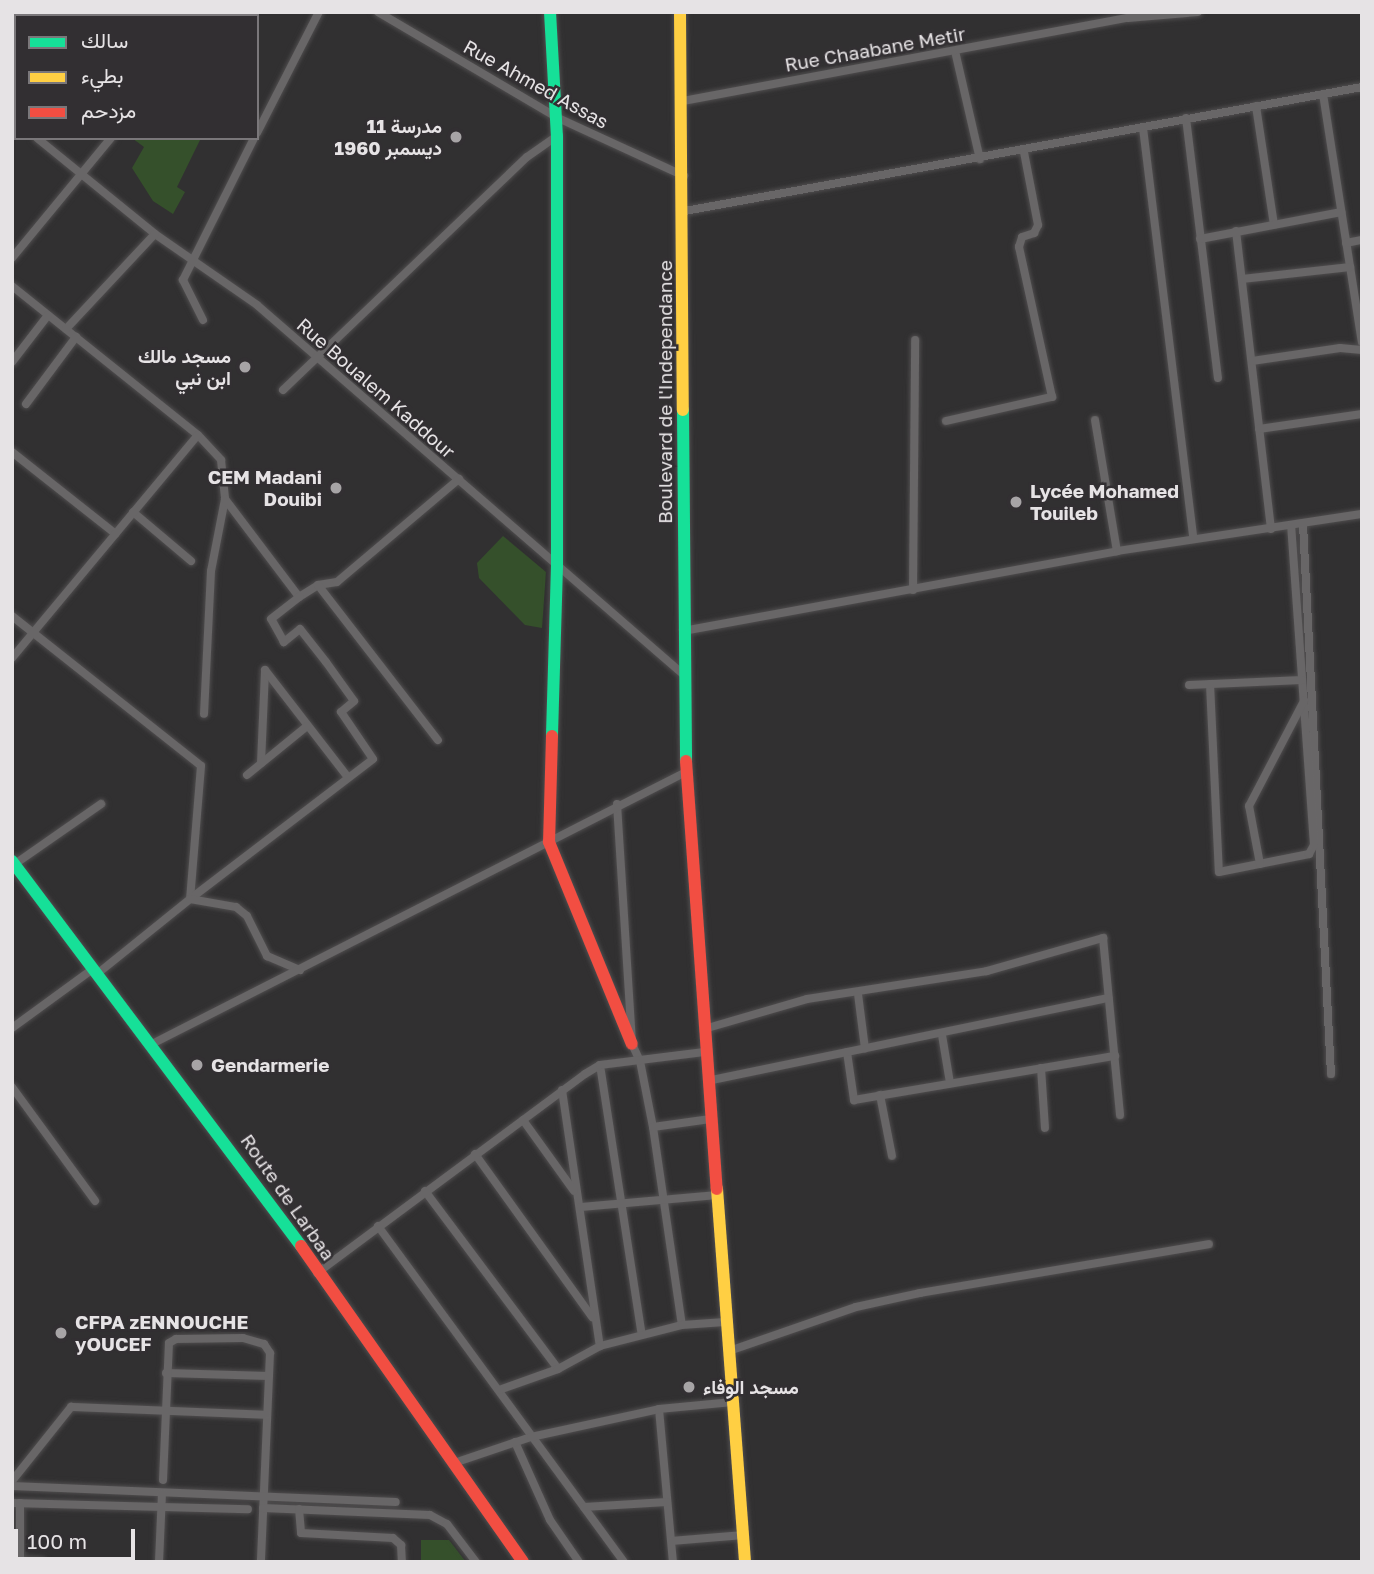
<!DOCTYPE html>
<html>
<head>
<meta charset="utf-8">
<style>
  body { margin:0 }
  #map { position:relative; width:1374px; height:1574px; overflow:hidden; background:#313031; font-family:"Golos Text",Vazirmatn,sans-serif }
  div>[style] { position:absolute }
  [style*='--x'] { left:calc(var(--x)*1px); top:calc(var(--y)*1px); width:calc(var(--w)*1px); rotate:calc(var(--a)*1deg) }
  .green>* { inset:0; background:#35502b }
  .roads { filter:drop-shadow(0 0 2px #4f4d4e) drop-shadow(0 0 2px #4f4d4e) }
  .street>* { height:8px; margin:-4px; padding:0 4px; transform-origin:4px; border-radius:4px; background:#686667 }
  .fast>* { height:12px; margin:-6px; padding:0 6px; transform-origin:6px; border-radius:6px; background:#16e098 }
  .slow>* { height:12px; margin:-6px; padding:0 6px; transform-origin:6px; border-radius:6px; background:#ffcf43 }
  .jam>* { height:12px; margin:-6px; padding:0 6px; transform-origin:6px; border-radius:6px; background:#f24e42 }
  .dots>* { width:19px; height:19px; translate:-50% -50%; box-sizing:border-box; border:4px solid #322f32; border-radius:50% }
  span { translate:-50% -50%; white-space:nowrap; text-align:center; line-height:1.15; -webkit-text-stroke:5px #322f32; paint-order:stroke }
  .street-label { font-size:19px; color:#e6e3e5 }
  .poi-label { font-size:19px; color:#e6e3e5; font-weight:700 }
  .right { translate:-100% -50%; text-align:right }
  .left { translate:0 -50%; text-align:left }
  .frame { position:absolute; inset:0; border:14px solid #e6e3e5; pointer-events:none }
  .legend { position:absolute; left:14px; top:14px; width:245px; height:126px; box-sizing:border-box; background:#322f32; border:2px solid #7a777a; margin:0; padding:9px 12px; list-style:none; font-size:21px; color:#e6e3e5 }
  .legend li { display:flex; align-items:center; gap:14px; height:35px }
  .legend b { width:35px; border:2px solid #7a777a }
  .scale { position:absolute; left:14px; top:1529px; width:121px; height:32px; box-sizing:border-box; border:4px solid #e6e3e5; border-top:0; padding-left:9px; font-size:21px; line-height:24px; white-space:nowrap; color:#e6e3e5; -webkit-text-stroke:5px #322f32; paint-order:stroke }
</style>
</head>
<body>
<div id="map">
  <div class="green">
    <i style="clip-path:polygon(132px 138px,201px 138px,177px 187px,185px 192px,173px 214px,153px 201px,132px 168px,144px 147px)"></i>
    <i style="clip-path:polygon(503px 536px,546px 572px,542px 628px,525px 625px,479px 578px,477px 563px)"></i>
    <i style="clip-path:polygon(421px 1540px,449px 1540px,466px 1562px,421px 1562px)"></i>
  </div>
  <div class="roads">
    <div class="street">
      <i style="--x:378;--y:12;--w:207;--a:30.5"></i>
      <i style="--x:556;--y:117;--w:141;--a:24.7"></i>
      <i style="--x:42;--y:16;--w:5;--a:-53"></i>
      <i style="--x:212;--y:16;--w:5;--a:-53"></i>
      <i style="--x:955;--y:51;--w:111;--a:77"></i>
      <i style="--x:12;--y:52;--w:6;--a:-51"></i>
      <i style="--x:1323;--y:94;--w:251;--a:81.1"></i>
      <i style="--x:683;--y:101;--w:453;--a:-10.6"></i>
      <i style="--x:1128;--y:18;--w:70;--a:-4.9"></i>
      <i style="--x:1256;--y:106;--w:120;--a:81.4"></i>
      <i style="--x:1186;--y:118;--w:262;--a:83"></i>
      <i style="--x:12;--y:119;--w:4;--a:27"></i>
      <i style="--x:1143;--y:128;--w:413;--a:83"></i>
      <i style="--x:257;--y:133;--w:136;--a:-62.9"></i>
      <i style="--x:37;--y:138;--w:152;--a:39.1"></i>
      <i style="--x:155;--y:234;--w:124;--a:34.8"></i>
      <i style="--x:257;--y:305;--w:565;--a:40.91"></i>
      <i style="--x:685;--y:211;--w:688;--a:-10.38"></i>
      <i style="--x:1236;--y:231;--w:300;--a:83.3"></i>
      <i style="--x:1200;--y:239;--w:144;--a:-10.8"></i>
      <i style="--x:1346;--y:243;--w:16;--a:-11"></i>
      <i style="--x:12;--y:258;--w:156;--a:-50.5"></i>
      <i style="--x:1242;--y:279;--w:109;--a:-6.3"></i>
      <i style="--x:12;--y:286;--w:238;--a:38.7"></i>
      <i style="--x:198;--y:435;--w:34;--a:47"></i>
      <i style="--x:221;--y:460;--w:39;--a:84"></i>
      <i style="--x:225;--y:499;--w:73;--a:101"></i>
      <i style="--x:211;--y:571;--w:143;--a:92.8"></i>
      <i style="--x:203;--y:320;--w:45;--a:-116.6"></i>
      <i style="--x:183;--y:280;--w:159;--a:-63.4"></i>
      <i style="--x:66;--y:329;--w:130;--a:-46.9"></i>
      <i style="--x:1252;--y:361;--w:89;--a:-8.4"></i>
      <i style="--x:1340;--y:348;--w:22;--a:5"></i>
      <i style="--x:12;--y:362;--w:59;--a:-52.5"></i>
      <i style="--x:283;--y:390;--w:337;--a:-43.7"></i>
      <i style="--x:527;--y:157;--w:37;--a:-35"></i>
      <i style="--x:26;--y:404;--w:84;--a:-53.3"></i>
      <i style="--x:1095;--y:420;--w:133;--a:80.5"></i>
      <i style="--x:946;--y:421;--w:109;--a:-12.8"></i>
      <i style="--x:1052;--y:397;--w:154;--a:-102.4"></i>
      <i style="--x:1019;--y:247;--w:10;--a:-73"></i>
      <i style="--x:1022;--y:237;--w:13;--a:-18"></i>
      <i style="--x:1034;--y:233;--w:9;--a:-63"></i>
      <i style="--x:1038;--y:225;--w:74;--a:-100.9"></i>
      <i style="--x:1259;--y:429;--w:104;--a:-8.3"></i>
      <i style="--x:12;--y:452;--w:132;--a:38.3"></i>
      <i style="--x:225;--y:499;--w:123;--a:52.9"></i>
      <i style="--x:299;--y:597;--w:22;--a:-32"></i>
      <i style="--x:318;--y:585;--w:19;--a:-9"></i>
      <i style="--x:337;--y:582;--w:160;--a:-40.2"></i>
      <i style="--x:133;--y:512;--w:76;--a:40.2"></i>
      <i style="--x:1303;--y:524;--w:551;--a:87.09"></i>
      <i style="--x:318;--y:585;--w:196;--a:52.3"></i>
      <i style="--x:913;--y:590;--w:250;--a:-89.5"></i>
      <i style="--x:12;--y:616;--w:241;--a:38.4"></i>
      <i style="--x:201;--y:766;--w:133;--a:94.7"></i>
      <i style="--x:683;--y:631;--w:441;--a:-10.4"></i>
      <i style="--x:1117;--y:551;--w:248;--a:-8.6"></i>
      <i style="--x:12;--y:658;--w:290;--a:-50.2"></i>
      <i style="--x:1210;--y:684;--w:188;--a:87.3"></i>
      <i style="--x:1219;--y:872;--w:92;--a:-11.3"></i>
      <i style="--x:1309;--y:854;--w:10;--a:-61"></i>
      <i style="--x:1314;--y:845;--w:320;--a:-94.1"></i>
      <i style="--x:1189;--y:685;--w:113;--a:-2.5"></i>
      <i style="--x:261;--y:763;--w:93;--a:-87.5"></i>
      <i style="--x:265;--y:670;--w:134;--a:52.3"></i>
      <i style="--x:247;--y:775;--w:77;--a:-39.2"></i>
      <i style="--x:617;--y:804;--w:240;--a:86.4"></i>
      <i style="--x:632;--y:1044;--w:19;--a:65"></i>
      <i style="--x:640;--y:1061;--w:67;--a:78.9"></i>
      <i style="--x:653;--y:1127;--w:200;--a:81.7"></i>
      <i style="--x:15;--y:864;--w:105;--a:-34.9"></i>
      <i style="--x:1260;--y:864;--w:59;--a:-100.7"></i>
      <i style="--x:1249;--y:806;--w:119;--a:-62.4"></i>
      <i style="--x:190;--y:899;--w:230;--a:-37.4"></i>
      <i style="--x:373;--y:759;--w:57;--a:-124.2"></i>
      <i style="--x:341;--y:712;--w:17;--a:-40"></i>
      <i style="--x:354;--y:701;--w:48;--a:-125.7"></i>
      <i style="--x:326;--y:662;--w:42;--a:-128.2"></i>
      <i style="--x:300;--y:629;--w:21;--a:141"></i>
      <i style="--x:284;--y:642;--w:26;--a:-119"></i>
      <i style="--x:271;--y:619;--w:36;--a:-38"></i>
      <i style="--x:97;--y:974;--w:119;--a:-38.9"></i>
      <i style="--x:190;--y:899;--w:47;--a:9.9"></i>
      <i style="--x:236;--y:907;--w:14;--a:39"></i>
      <i style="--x:247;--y:916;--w:45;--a:63.4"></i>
      <i style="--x:267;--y:956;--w:36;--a:23"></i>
      <i style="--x:858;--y:994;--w:55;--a:82.7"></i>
      <i style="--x:12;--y:1028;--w:100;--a:-36.1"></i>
      <i style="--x:704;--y:1029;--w:107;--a:-16.2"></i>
      <i style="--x:807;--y:999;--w:182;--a:-8.8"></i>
      <i style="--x:987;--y:971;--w:121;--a:-15.9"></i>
      <i style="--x:1103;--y:938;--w:178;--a:84.5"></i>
      <i style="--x:942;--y:1035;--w:49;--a:80.5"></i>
      <i style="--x:150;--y:1045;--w:602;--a:-26.99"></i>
      <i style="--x:847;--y:1052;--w:49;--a:81.7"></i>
      <i style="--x:854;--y:1100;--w:265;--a:-9.6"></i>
      <i style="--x:600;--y:1065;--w:273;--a:81.2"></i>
      <i style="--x:1041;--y:1068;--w:60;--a:86.2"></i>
      <i style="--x:707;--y:1081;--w:410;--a:-11.7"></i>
      <i style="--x:12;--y:1087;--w:141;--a:53.9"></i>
      <i style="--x:562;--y:1090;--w:259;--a:81.6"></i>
      <i style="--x:880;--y:1095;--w:62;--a:78.9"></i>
      <i style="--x:523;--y:1120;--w:87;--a:54.3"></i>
      <i style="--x:653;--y:1127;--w:58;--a:-8"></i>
      <i style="--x:475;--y:1154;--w:201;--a:54.3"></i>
      <i style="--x:425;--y:1191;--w:222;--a:53.2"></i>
      <i style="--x:581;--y:1207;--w:137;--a:-5"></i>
      <i style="--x:378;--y:1226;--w:416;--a:53.8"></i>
      <i style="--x:317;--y:1273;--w:334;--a:-36.6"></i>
      <i style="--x:585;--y:1074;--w:17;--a:-31"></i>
      <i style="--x:600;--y:1065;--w:105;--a:-7.1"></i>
      <i style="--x:729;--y:1351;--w:134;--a:-19.1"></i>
      <i style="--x:856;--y:1307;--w:66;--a:-12.3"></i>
      <i style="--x:920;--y:1293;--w:293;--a:-9.6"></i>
      <i style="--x:166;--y:1373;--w:103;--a:1.7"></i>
      <i style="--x:499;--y:1390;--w:63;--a:-19.6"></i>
      <i style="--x:558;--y:1369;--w:48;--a:-28.7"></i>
      <i style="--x:600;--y:1346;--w:85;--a:-14.4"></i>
      <i style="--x:682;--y:1325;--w:43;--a:-4"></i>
      <i style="--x:659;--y:1409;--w:154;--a:84.8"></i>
      <i style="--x:515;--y:1442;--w:85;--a:65.8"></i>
      <i style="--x:550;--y:1520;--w:51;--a:55.4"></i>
      <i style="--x:457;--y:1462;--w:78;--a:-18.7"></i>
      <i style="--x:531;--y:1437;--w:131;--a:-12.3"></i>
      <i style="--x:659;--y:1409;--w:74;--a:-5.4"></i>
      <i style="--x:163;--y:1480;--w:137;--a:-87.5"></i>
      <i style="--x:169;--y:1343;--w:8;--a:-30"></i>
      <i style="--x:176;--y:1339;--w:67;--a:-0.9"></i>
      <i style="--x:243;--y:1338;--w:22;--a:16"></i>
      <i style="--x:264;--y:1344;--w:11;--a:56"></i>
      <i style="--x:270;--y:1353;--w:209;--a:92.5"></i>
      <i style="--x:12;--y:1481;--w:95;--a:-51.4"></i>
      <i style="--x:71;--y:1407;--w:196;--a:2.3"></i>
      <i style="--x:12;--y:1486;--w:384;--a:2.4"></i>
      <i style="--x:12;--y:1503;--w:236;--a:1.5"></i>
      <i style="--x:584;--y:1507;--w:83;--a:-3.4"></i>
      <i style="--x:263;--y:1508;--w:167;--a:2.4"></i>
      <i style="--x:430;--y:1515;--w:19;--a:28"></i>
      <i style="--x:447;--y:1524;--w:48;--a:52.7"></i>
      <i style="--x:299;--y:1509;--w:24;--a:85"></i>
      <i style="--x:301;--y:1533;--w:92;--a:3.1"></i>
      <i style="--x:393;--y:1538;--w:11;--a:41"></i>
      <i style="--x:401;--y:1545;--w:17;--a:87"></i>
      <i style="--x:672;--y:1541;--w:71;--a:-4.8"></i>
      <i style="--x:12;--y:1560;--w:30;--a:4"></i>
      <i style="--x:20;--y:1562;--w:59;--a:-90"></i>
      <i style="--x:159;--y:1562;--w:69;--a:-87.5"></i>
    </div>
    <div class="fast">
      <i style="--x:550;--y:12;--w:124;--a:86.8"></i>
      <i style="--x:557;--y:136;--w:430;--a:90"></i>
      <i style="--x:557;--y:566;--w:170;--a:91.7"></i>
      <i style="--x:683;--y:410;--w:351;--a:89.5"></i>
      <i style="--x:12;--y:861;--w:481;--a:53.1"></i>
    </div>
    <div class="slow">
      <i style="--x:680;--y:12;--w:398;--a:89.6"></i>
      <i style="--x:717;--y:1189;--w:374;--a:85.7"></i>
    </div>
    <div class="jam">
      <i style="--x:147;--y:12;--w:6;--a:45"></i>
      <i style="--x:552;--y:736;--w:106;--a:91.6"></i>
      <i style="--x:549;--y:842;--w:218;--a:67.7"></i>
      <i style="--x:686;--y:761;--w:429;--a:85.9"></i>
      <i style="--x:301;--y:1246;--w:386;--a:54.9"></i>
    </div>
  </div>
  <div class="dots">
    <i style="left:456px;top:137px;background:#a7a4a6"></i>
    <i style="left:245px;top:367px;background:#a7a4a6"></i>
    <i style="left:336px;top:488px;background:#a7a4a6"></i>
    <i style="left:1016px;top:502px;background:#a7a4a6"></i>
    <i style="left:197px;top:1065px;background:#a7a4a6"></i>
    <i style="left:61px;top:1333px;background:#a7a4a6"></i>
    <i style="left:689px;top:1387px;background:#a7a4a6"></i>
  </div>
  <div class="street-label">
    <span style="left:875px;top:49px;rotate:-10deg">Rue Chaabane Metir</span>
    <span style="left:536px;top:84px;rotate:29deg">Rue Ahmed Assas</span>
    <span style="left:376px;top:388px;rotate:41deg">Rue Boualem Kaddour</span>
    <span style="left:665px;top:392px;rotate:-90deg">Boulevard de l'Independance</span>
    <span style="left:288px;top:1197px;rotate:55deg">Route de Larbaa</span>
  </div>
  <div class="poi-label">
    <span class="right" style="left:442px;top:137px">مدرسة 11<br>ديسمبر 1960</span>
    <span class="right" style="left:231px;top:367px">مسجد مالك<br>ابن نبي</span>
    <span class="right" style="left:322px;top:488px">CEM Madani<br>Douibi</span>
    <span class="left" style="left:1030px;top:502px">Lycée Mohamed<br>Touileb</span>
    <span class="left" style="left:211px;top:1065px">Gendarmerie</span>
    <span class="left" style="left:75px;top:1333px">CFPA zENNOUCHE<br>yOUCEF</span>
    <span class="left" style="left:703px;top:1387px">مسجد الوفاء</span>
  </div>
  <div class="frame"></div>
  <ul class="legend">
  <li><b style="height:9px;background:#16e098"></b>سالك</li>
  <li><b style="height:9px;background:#ffcf43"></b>بطيء</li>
  <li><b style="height:9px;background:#f24e42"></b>مزدحم</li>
  </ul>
  <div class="scale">100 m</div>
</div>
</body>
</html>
